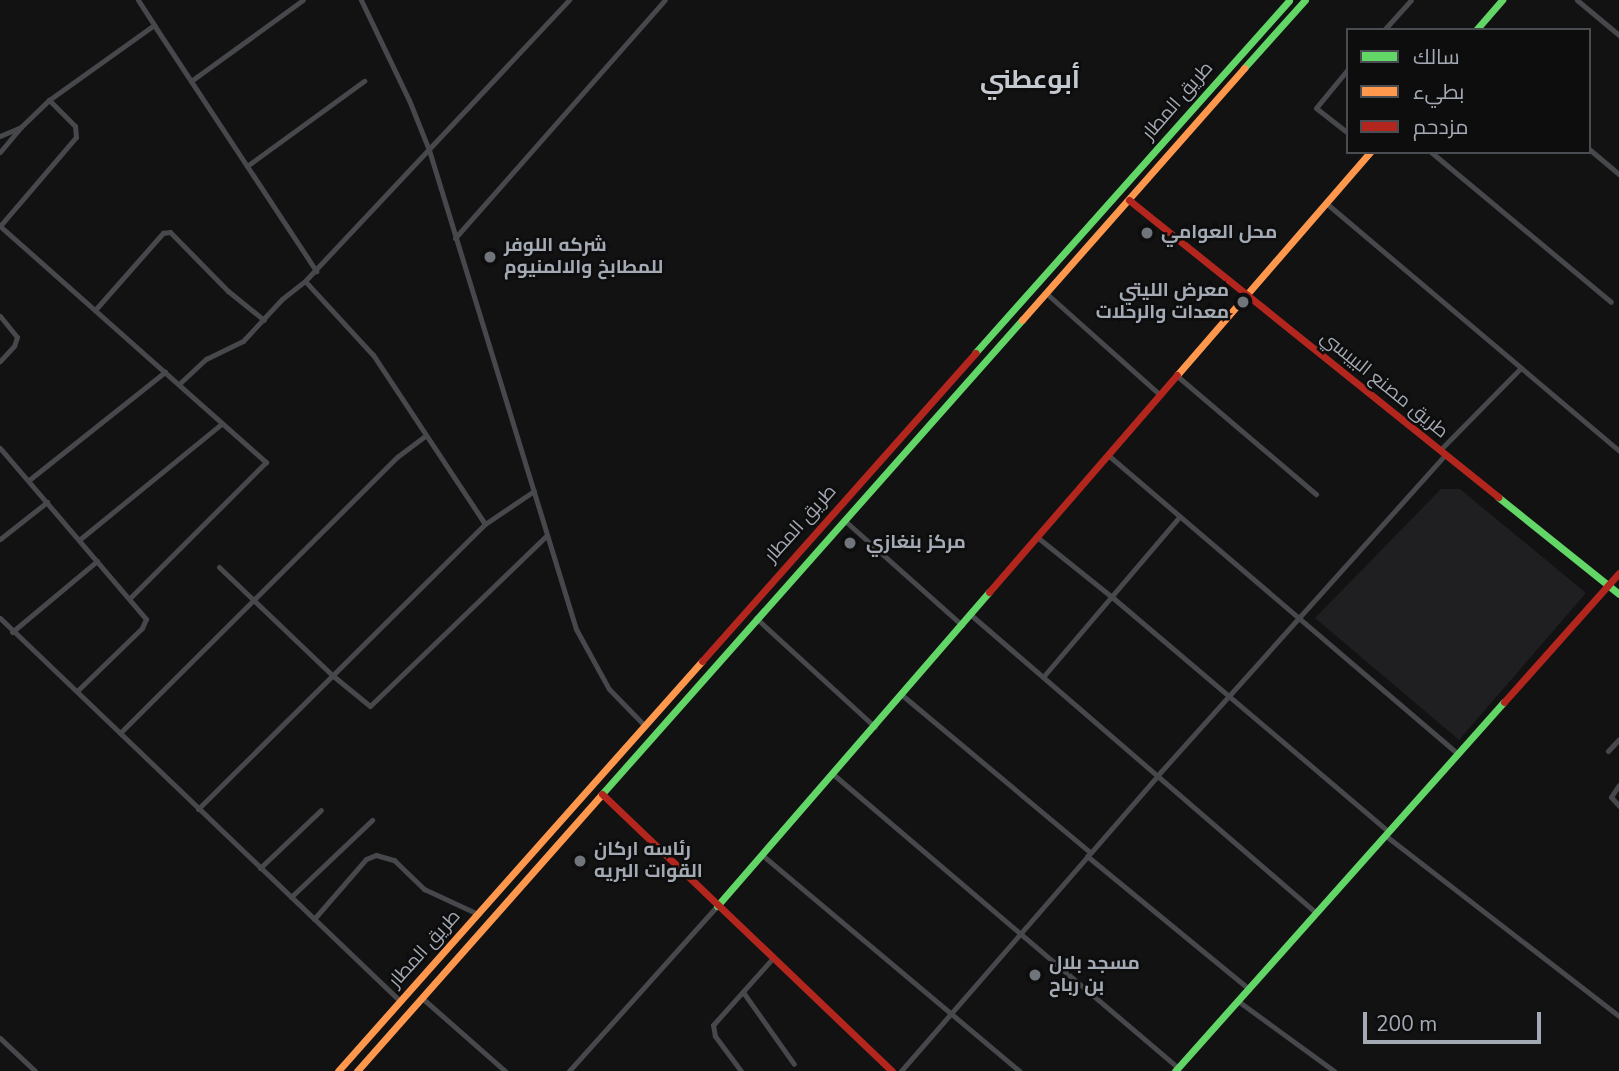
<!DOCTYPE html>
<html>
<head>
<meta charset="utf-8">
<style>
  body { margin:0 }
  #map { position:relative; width:1619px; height:1071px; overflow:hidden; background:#121213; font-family:"Nunito Sans",Cairo,sans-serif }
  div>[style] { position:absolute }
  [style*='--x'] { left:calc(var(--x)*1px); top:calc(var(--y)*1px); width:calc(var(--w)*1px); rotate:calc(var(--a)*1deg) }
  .built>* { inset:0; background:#1f1f21 }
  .street>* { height:5px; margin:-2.5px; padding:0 2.5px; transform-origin:2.5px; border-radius:2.5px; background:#47484b }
  .fast>* { height:7px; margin:-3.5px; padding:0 3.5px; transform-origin:3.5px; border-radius:3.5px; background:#63d668 }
  .slow>* { height:7px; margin:-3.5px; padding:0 3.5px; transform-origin:3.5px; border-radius:3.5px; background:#ff974d }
  .jam>* { height:7px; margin:-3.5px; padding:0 3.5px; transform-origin:3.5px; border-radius:3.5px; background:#b3261e }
  .dots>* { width:19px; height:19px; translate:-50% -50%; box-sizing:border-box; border:4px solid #0d0d0e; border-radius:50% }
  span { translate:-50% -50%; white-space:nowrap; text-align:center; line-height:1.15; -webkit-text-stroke:5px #0d0d0e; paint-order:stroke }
  .street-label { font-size:19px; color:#a3aab4 }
  .poi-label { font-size:19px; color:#a3aab4; font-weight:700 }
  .left { translate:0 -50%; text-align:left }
  .right { translate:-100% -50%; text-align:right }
  .district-label { font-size:26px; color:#c4c9d0; font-weight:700 }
  .legend { position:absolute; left:1346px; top:28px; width:245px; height:126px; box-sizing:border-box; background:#0d0d0e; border:2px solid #494c50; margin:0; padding:9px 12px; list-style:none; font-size:21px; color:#a3aab4 }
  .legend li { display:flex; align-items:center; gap:14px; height:35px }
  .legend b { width:35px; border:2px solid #494c50 }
  .scale { position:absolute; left:1363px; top:1012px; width:178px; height:32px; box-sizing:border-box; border:4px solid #a3aab4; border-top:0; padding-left:9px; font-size:21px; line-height:24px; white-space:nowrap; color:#a3aab4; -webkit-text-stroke:5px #0d0d0e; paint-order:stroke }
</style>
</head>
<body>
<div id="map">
  <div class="built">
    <i style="clip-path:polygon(1441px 489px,1460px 489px,1586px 593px,1459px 740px,1315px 618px)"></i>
  </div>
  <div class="street">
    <i style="--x:138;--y:0;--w:30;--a:57"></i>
    <i style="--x:361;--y:0;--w:111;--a:64.4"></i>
    <i style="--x:409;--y:100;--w:54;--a:68.2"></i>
    <i style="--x:429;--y:150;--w:501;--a:72.94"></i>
    <i style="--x:576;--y:629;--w:68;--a:61.2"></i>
    <i style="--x:609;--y:689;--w:50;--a:45.8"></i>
    <i style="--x:1577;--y:0;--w:55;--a:39.8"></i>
    <i style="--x:1384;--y:30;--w:40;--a:-48"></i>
    <i style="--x:1348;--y:69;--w:50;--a:129.4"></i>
    <i style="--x:1316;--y:108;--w:41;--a:38"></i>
    <i style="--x:191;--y:81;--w:138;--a:-35.9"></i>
    <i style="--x:0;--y:136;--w:23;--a:-23"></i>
    <i style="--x:21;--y:127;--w:39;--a:-44"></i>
    <i style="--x:49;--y:100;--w:129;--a:-35.5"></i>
    <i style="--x:154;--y:25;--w:295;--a:56.6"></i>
    <i style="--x:1589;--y:149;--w:39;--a:40"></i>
    <i style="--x:0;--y:152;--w:31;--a:-50"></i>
    <i style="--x:1431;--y:152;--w:234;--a:39.8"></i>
    <i style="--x:247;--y:166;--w:145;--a:-36"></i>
    <i style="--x:1326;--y:203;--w:384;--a:40.2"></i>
    <i style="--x:0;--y:226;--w:356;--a:41.6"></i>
    <i style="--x:266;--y:462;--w:192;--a:135"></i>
    <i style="--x:0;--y:226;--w:117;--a:-49.5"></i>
    <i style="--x:76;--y:137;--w:11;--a:-95"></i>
    <i style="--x:75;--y:126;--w:37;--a:-135"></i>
    <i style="--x:455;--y:238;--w:317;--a:-48.6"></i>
    <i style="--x:1046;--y:293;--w:153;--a:41.8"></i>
    <i style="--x:95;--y:310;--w:103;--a:-48.6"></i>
    <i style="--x:163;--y:233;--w:7;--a:-8"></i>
    <i style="--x:170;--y:232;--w:83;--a:45.5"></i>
    <i style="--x:228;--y:291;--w:46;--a:38.9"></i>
    <i style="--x:0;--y:316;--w:27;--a:51"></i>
    <i style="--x:17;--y:337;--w:9;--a:108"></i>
    <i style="--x:14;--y:346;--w:21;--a:133"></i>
    <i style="--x:1176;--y:375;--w:184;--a:40.4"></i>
    <i style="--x:179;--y:384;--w:37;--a:-43"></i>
    <i style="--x:206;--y:359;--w:41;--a:-25.9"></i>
    <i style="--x:243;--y:341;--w:57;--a:-47.1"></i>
    <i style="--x:282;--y:299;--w:29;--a:-38"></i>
    <i style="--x:0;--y:448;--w:225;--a:49.5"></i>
    <i style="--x:146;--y:619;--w:10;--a:114"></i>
    <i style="--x:142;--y:628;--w:89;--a:135.9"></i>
    <i style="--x:1440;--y:450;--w:115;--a:-45.4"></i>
    <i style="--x:1108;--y:455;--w:460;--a:40.5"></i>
    <i style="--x:29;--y:480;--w:174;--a:-38.5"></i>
    <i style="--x:844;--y:520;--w:158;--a:41.7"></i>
    <i style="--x:485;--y:524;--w:203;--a:-123.5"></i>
    <i style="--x:373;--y:355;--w:100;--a:-132.6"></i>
    <i style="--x:305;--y:281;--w:386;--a:-46.8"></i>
    <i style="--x:1037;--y:537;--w:96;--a:38.7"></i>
    <i style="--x:1112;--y:597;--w:363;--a:40.3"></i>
    <i style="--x:0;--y:539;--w:60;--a:-38.2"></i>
    <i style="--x:79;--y:540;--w:183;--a:-39.2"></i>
    <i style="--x:219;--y:567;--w:156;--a:43.7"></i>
    <i style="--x:332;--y:675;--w:49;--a:39.2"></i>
    <i style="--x:370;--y:706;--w:246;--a:-44"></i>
    <i style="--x:971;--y:615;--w:456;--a:40.8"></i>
    <i style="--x:0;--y:618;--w:554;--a:43.76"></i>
    <i style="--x:756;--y:618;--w:161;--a:42.5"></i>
    <i style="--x:12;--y:632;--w:111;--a:-39.9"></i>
    <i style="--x:1043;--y:677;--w:211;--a:-49.6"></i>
    <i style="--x:902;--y:695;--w:245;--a:39.9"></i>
    <i style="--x:120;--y:733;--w:391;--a:-44.9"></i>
    <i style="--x:397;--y:457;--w:35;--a:-37"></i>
    <i style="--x:1608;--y:751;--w:16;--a:-47"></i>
    <i style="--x:834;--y:775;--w:452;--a:40.4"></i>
    <i style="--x:1619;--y:785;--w:14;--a:124"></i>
    <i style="--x:1611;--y:797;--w:12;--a:48"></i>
    <i style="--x:198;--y:809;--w:404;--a:-44.8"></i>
    <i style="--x:485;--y:524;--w:59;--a:-34"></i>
    <i style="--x:1386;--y:836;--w:294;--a:37.7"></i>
    <i style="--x:762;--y:855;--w:336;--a:40"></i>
    <i style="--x:1087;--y:856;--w:210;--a:39.4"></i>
    <i style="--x:260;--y:868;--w:84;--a:-43.6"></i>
    <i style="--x:291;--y:897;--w:112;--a:-43.5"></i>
    <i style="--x:314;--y:919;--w:79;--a:-49.1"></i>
    <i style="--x:366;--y:859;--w:11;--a:-22"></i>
    <i style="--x:376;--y:855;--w:19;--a:16"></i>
    <i style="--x:394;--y:860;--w:42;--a:44"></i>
    <i style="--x:424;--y:889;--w:60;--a:24.8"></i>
    <i style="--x:743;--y:992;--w:88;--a:54.7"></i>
    <i style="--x:422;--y:998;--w:111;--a:41.3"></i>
    <i style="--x:1238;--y:1001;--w:119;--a:36.1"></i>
    <i style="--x:0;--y:1038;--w:48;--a:43.3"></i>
    <i style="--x:569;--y:1071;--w:222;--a:-48.1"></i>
    <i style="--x:741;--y:1071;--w:44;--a:-126.6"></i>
    <i style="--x:715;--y:1036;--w:11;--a:-100"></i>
    <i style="--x:713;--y:1025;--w:90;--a:-48.2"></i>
    <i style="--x:901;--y:1071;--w:391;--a:-49"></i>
    <i style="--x:1157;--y:776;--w:431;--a:-48.1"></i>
  </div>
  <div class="fast">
    <i style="--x:1476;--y:30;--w:40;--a:-49"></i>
    <i style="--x:1244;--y:68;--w:91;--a:-48.1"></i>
    <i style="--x:975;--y:353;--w:472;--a:-48.3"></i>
    <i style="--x:1498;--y:497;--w:155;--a:38.7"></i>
    <i style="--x:601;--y:795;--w:635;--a:-48.45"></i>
    <i style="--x:717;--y:906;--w:415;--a:-49.1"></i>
    <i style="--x:1175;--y:1071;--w:494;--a:-48.3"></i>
  </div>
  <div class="slow">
    <i style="--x:1022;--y:320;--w:336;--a:-48.6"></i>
    <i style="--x:1177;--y:375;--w:295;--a:-49.1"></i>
    <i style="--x:338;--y:1071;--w:548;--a:-48.4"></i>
    <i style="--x:357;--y:1071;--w:368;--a:-48.5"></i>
  </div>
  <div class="jam">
    <i style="--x:1129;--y:200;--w:474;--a:38.8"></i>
    <i style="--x:989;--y:592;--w:287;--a:-49.1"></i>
    <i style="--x:702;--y:661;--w:412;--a:-48.4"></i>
    <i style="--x:1504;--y:702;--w:173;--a:-48.3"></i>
    <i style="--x:602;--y:794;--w:401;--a:43.7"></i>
  </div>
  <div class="dots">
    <i style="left:1147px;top:233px;background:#70757c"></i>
    <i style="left:490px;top:257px;background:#70757c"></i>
    <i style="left:1243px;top:302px;background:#70757c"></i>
    <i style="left:850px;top:543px;background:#70757c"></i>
    <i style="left:580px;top:861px;background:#70757c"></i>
    <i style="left:1035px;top:975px;background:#70757c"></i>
  </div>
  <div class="street-label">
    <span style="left:1178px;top:101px;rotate:-49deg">طريق المطار</span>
    <span style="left:1384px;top:385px;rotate:39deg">طريق مصنع البيبسي</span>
    <span style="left:801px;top:524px;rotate:-48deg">طريق المطار</span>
    <span style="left:425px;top:949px;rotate:-48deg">طريق المطار</span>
  </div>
  <div class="poi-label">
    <span class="left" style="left:1161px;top:233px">محل العوامي</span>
    <span class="left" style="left:504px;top:257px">شركه اللوفر<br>للمطابخ والالمنيوم</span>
    <span class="right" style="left:1229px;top:302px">معرض الليتي<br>معدات والرحلات</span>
    <span class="left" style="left:866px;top:543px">مركز بنغازي</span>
    <span class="left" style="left:594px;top:861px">رئاسه اركان<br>القوات البريه</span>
    <span class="left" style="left:1049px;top:975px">مسجد بلال<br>بن رباح</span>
  </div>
  <div class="district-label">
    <span style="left:1030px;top:80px">أبوعطني</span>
  </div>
  <ul class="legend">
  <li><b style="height:9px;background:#63d668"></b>سالك</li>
  <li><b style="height:9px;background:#ff974d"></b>بطيء</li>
  <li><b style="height:9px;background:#b3261e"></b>مزدحم</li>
  </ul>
  <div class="scale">200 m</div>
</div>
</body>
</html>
